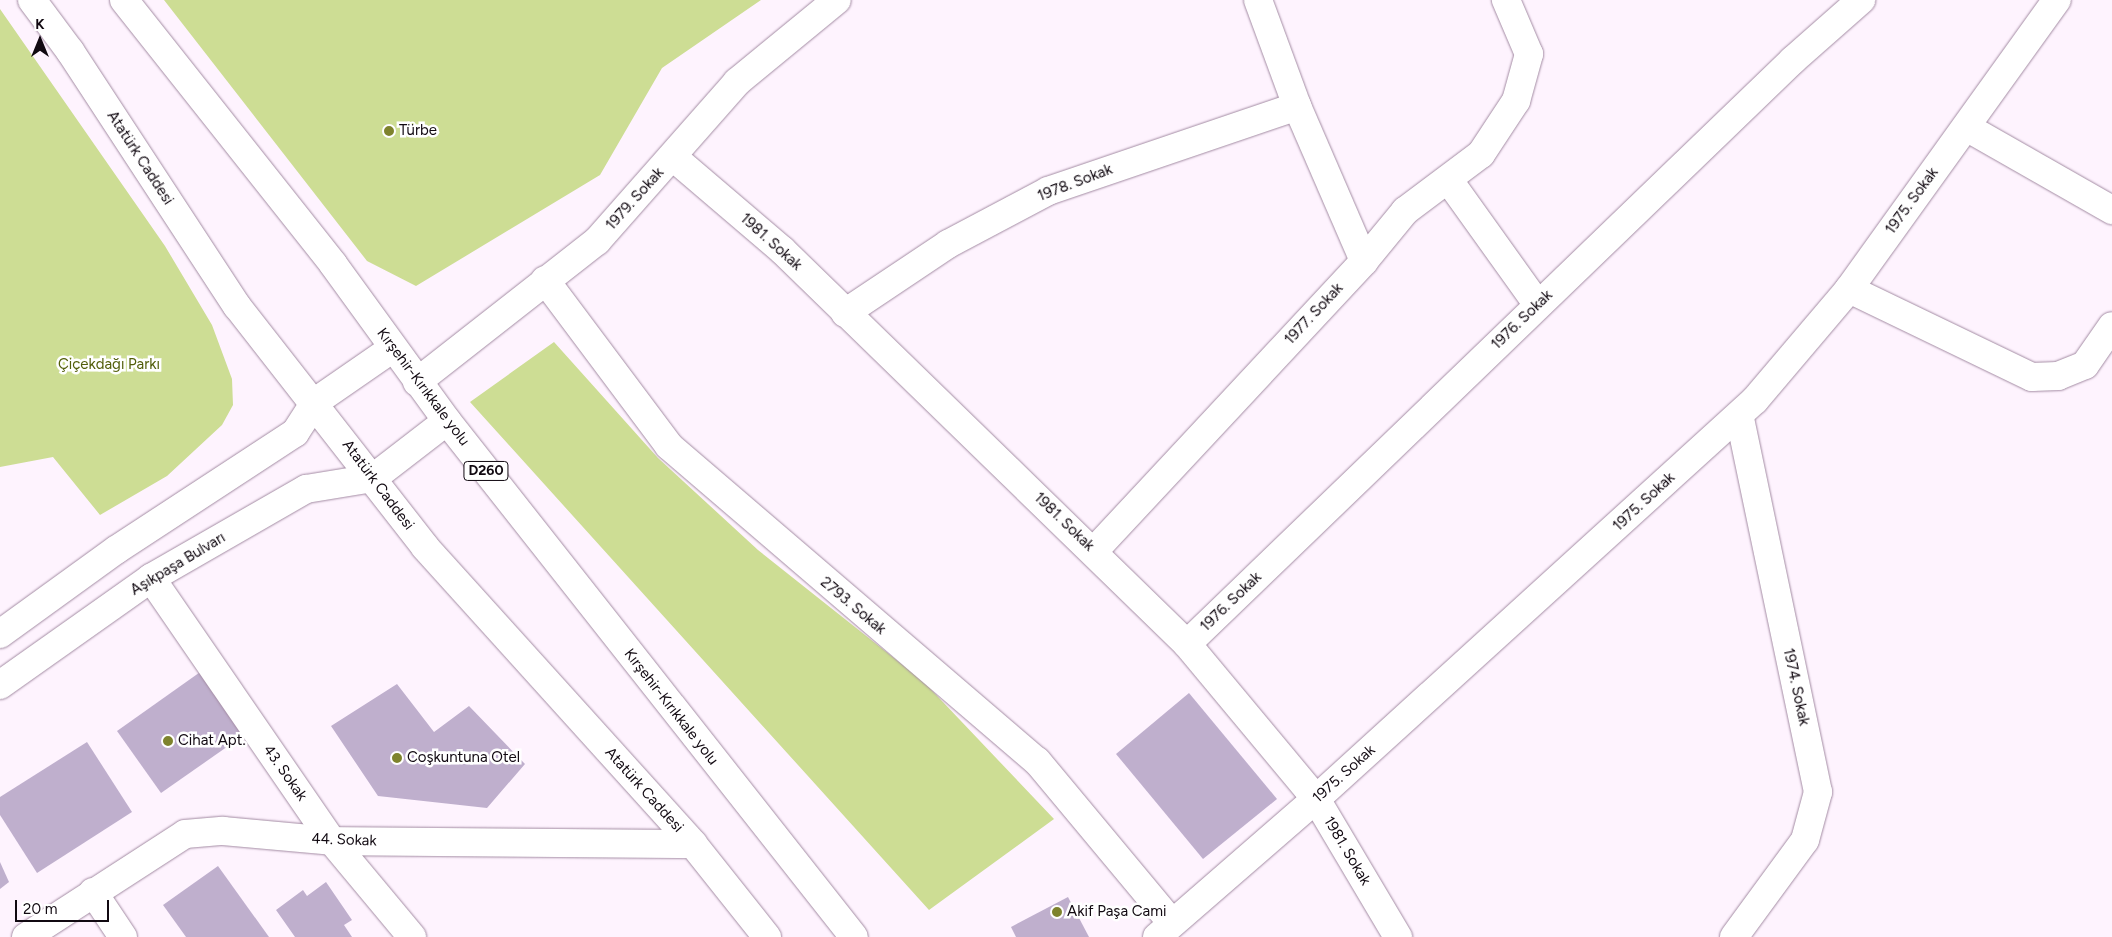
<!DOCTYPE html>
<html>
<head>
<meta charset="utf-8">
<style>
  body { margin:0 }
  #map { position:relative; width:2112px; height:937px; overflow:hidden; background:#fef3fe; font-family:Figtree,sans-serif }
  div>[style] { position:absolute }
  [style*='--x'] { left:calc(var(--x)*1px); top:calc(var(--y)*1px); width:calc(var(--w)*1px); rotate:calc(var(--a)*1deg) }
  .green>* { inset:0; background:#cddd94 }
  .building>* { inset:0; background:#bfafcd }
  .roads { filter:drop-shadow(0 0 1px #a38ba3) drop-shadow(0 0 1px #a38ba3) }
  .minor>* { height:28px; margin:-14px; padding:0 14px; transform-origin:14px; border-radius:14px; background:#fff }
  .secondary>* { height:28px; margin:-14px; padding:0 14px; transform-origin:14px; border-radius:14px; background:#fff }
  .trunk>* { height:28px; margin:-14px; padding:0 14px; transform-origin:14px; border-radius:14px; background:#fff }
  .dots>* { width:14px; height:14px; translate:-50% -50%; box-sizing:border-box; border:2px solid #fff; border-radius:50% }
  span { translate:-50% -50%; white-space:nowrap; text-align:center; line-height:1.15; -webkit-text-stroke:5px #fff; paint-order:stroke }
  .shield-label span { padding:1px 4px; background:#fff; border:1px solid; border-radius:4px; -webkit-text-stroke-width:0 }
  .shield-label { font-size:14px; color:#110911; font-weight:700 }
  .poi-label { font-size:15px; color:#110911 }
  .left { translate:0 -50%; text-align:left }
  .street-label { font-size:15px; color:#110911 }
  .park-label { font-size:15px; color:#525e0a }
  .north { position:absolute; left:15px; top:15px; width:50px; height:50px; -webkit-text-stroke:4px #fff; paint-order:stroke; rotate:0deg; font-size:14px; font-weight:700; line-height:20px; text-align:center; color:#110911 }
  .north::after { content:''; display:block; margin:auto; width:18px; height:22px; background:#110911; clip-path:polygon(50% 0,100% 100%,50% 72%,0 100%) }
  .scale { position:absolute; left:15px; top:900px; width:94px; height:22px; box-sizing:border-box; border:2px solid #110911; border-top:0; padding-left:6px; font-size:15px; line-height:18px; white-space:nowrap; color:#110911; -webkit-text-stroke:4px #fff; paint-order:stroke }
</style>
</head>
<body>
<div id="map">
  <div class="green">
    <i style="clip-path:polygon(164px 0,761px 0,662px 68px,600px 175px,416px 286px,367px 261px)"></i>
    <i style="clip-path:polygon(0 9px,165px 246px,212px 325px,232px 379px,233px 405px,222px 425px,167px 476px,100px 515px,53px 457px,0 467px)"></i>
    <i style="clip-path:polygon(554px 342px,658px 458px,758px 550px,923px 681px,1054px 819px,929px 910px,470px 402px)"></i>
  </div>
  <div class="building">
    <i style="clip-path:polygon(220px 658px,264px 721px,161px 793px,117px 731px)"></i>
    <i style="clip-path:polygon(397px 684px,434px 732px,469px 706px,525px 764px,487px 808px,378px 796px,331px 726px)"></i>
    <i style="clip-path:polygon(1189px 693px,1277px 799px,1203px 859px,1116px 754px)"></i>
    <i style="clip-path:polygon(87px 742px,132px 812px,37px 873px,0 815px,0 797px)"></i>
    <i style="clip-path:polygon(0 862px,9px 882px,0 889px)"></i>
    <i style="clip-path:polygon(218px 866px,269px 937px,186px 937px,163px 905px)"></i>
    <i style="clip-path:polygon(326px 882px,352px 920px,344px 925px,352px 937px,295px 937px,276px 910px,303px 890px,307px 896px)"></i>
    <i style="clip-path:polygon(1068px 897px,1089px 937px,1016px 937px,1011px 927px)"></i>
  </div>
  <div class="roads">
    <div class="minor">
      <i style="--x:1258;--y:0;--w:113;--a:69.8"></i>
      <i style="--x:1297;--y:106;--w:169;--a:66.6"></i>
      <i style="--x:1968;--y:128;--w:166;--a:29.7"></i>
      <i style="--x:673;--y:157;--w:143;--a:40.5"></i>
      <i style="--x:782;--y:250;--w:565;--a:44.21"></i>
      <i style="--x:1187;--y:644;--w:202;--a:50.2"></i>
      <i style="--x:1316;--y:799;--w:161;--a:59.3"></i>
      <i style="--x:1450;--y:182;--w:151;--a:54.4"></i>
      <i style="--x:545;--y:280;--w:207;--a:53.2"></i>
      <i style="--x:669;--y:446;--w:484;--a:40.6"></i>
      <i style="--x:1037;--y:761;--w:211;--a:50.2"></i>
      <i style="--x:1849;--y:289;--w:203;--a:25.7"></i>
      <i style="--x:2032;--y:377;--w:26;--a:-2"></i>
      <i style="--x:2058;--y:376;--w:29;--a:-22"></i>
      <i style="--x:2085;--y:365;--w:47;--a:-55.3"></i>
      <i style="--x:845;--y:313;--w:124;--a:-33.8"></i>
      <i style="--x:948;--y:244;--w:113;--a:-27.9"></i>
      <i style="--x:1048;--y:191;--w:263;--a:-18.8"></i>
      <i style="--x:417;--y:382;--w:229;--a:-38.1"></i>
      <i style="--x:597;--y:241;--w:212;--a:-48.6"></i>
      <i style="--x:737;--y:82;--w:129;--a:-39.4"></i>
      <i style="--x:1094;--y:551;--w:396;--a:-47"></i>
      <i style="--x:1364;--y:261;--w:65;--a:-50.6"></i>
      <i style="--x:1405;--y:211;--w:95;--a:-36.9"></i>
      <i style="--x:1481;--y:154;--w:64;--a:-56.6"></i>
      <i style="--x:1516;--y:101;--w:49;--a:-74.5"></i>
      <i style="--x:1529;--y:54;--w:59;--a:-113.1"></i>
      <i style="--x:151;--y:578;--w:319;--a:55.5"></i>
      <i style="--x:332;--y:841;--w:125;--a:50.2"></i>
      <i style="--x:1187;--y:644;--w:842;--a:-43.94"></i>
      <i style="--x:1793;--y:60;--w:91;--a:-41.4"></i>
      <i style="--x:93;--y:892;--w:54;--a:56.3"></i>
      <i style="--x:26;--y:937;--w:189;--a:-32.9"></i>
      <i style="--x:185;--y:834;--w:38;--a:-5"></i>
      <i style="--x:223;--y:831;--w:109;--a:5.2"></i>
      <i style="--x:332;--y:841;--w:361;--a:0.5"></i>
      <i style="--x:1157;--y:937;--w:211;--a:-41"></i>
      <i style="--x:1316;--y:799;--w:593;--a:-42.27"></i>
      <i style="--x:1755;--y:400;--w:145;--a:-49.7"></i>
      <i style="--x:1849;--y:289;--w:356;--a:-54.3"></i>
      <i style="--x:1734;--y:937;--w:120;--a:-53.8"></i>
      <i style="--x:1805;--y:840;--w:50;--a:-74.8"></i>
      <i style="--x:1818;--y:792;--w:385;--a:-101.8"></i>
    </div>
    <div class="secondary">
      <i style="--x:0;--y:634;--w:143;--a:-35.9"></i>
      <i style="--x:116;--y:550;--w:214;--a:-33.2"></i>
      <i style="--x:295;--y:433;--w:37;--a:-57"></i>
      <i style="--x:0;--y:685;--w:185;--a:-35.3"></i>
      <i style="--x:151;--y:578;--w:179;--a:-29.9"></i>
      <i style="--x:306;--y:489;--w:68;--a:-9.3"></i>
    </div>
    <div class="trunk">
      <i style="--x:32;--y:0;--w:64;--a:53.3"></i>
      <i style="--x:70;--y:51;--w:305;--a:56.8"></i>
      <i style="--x:237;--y:306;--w:306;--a:52"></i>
      <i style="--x:425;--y:547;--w:400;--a:47.9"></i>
      <i style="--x:693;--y:844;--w:119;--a:51.5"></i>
      <i style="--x:124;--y:0;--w:337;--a:51.6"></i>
      <i style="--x:333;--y:264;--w:194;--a:54"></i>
      <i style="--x:447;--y:421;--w:657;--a:51.74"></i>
      <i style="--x:315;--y:402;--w:95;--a:-34.7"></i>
      <i style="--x:373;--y:478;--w:93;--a:-37.6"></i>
    </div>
  </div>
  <div class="dots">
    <i style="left:389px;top:131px;background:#7e832d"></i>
    <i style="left:168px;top:741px;background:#7e832d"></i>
    <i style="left:397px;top:758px;background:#7e832d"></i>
    <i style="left:1057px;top:912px;background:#7e832d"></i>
  </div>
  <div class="shield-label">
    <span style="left:486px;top:471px">D260</span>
  </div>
  <div class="poi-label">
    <span class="left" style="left:399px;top:131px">Türbe</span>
    <span class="left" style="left:178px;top:741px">Cihat Apt.</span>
    <span class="left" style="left:407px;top:758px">Coşkuntuna Otel</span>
    <span class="left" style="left:1067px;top:912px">Akif Paşa Cami</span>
  </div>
  <div class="street-label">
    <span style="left:140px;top:158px;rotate:57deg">Atatürk Caddesi</span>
    <span style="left:1075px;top:183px;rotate:-21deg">1978. Sokak</span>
    <span style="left:635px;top:199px;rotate:-48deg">1979. Sokak</span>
    <span style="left:1912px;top:201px;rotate:-54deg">1975. Sokak</span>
    <span style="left:771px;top:242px;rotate:42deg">1981. Sokak</span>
    <span style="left:1314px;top:314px;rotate:-47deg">1977. Sokak</span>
    <span style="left:1522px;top:320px;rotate:-44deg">1976. Sokak</span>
    <span style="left:423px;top:387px;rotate:53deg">Kırşehir-Kırıkkale yolu</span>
    <span style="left:378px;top:485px;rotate:53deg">Atatürk Caddesi</span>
    <span style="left:1644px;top:502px;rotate:-43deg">1975. Sokak</span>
    <span style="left:1064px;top:522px;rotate:44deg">1981. Sokak</span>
    <span style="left:178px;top:564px;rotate:-31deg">Aşıkpaşa Bulvarı</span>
    <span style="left:1231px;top:602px;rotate:-44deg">1976. Sokak</span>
    <span style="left:853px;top:606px;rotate:40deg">2793. Sokak</span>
    <span style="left:1796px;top:687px;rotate:78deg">1974. Sokak</span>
    <span style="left:671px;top:707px;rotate:52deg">Kırşehir-Kırıkkale yolu</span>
    <span style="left:285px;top:773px;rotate:55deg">43. Sokak</span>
    <span style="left:1344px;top:774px;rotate:-42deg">1975. Sokak</span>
    <span style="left:644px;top:790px;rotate:48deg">Atatürk Caddesi</span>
    <span style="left:344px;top:840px;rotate:2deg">44. Sokak</span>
    <span style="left:1347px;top:851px;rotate:59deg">1981. Sokak</span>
  </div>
  <div class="park-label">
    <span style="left:109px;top:365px">Çiçekdağı Parkı</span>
  </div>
  <div class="north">K</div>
  <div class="scale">20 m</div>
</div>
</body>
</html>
